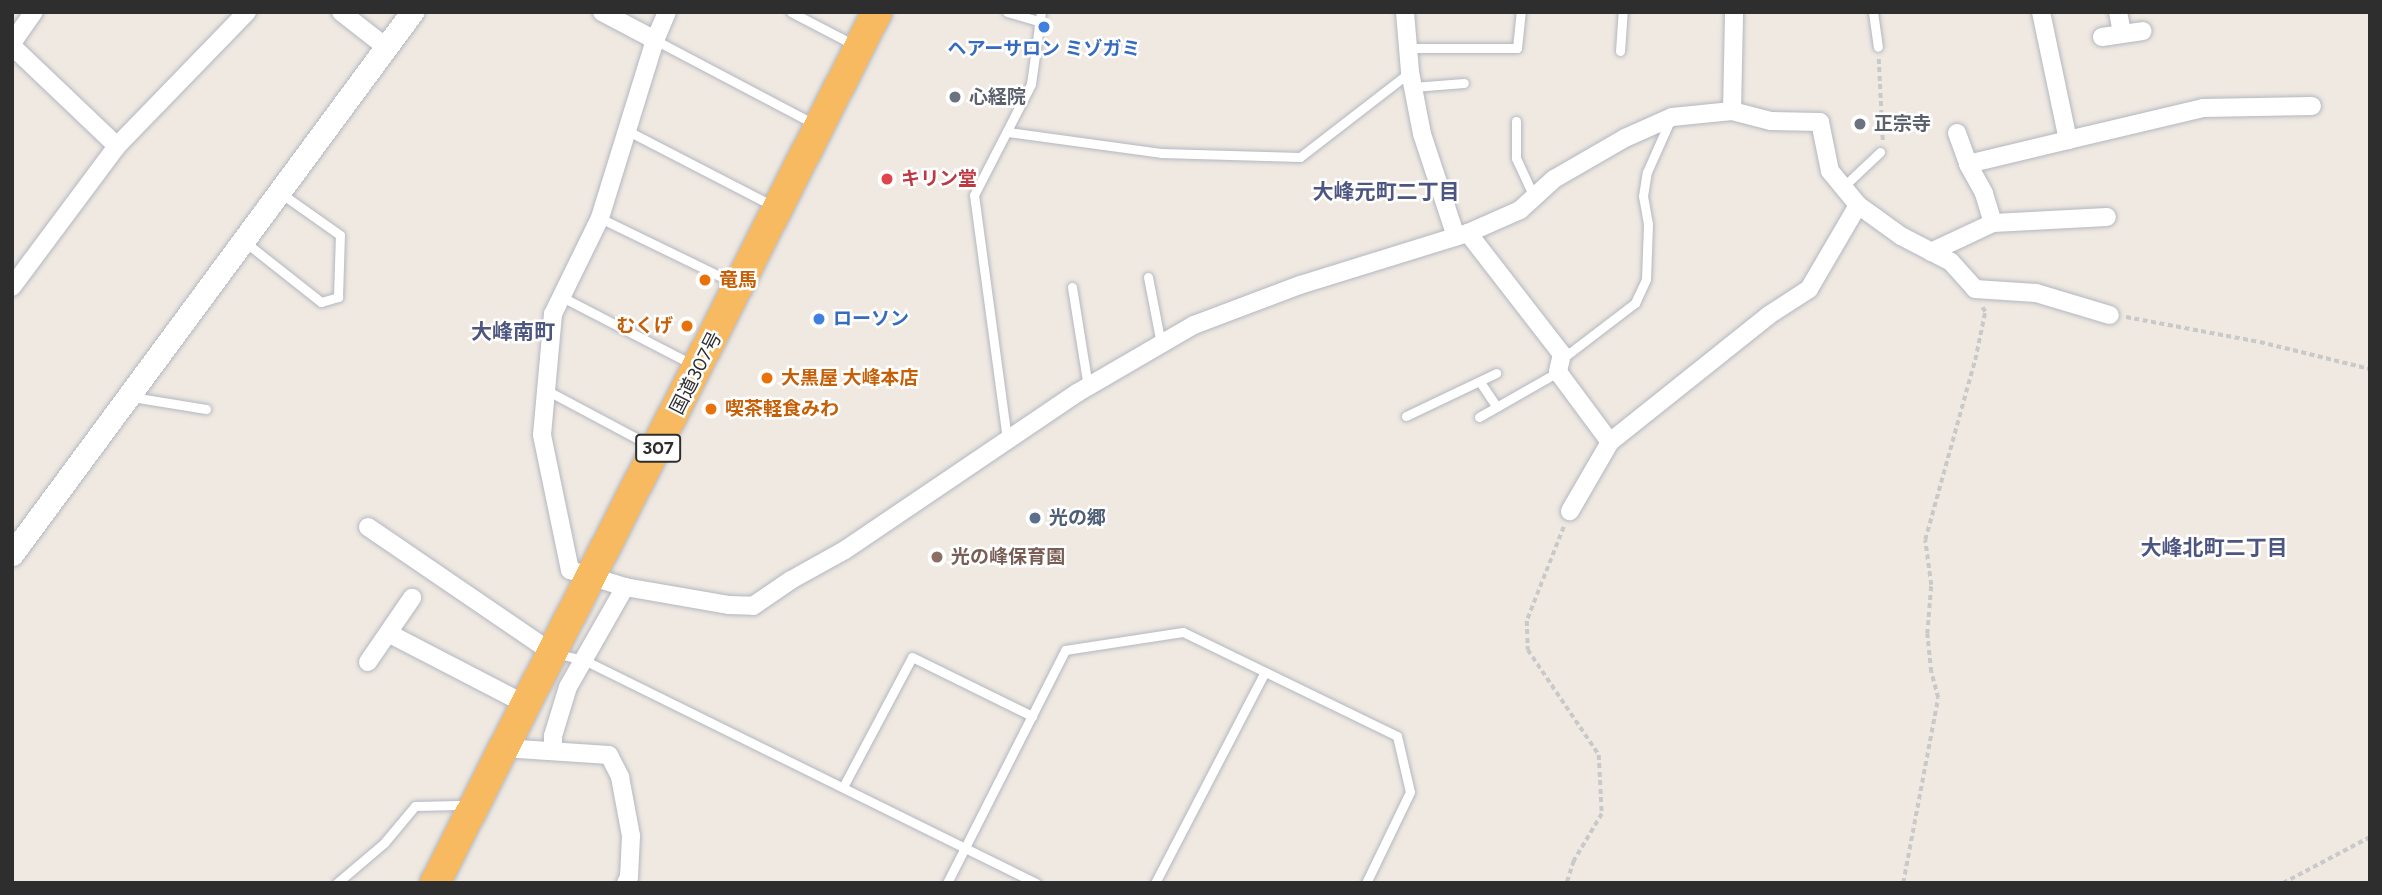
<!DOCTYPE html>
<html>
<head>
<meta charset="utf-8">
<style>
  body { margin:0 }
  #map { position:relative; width:2382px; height:895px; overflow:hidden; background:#efe9e1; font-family:Figtree,"Noto Sans JP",sans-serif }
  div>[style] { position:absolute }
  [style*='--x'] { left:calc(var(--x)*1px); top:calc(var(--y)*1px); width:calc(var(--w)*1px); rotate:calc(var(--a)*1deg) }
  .path>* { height:3.5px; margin-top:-1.75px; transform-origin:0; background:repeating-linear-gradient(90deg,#c9c9c9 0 5px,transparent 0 8.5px) }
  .roads { filter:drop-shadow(0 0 2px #b4b7c1) drop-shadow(0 0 2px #b4b7c1) }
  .service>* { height:9px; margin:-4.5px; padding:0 4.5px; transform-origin:4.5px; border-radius:4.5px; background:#fff }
  .minor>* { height:18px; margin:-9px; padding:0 9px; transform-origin:9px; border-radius:9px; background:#fff }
  .tertiary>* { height:23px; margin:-11.5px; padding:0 11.5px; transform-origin:11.5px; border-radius:11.5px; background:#fff }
  .trunk>* { height:30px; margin:-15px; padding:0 15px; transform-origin:15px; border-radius:15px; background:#f8ba60 }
  .dots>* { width:19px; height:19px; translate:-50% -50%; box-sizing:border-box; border:4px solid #fff; border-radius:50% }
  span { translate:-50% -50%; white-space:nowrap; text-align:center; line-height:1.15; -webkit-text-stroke:5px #fff; paint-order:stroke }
  .shield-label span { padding:2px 5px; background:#fff; border:2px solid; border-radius:5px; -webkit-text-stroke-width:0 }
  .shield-label { font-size:18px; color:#2e2e2e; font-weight:700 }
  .shop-label { font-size:19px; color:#366cbe; font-weight:700 }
  .left { translate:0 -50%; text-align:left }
  .worship-label { font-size:19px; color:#5b616d; font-weight:700 }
  .health-label { font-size:19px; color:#be3a42; font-weight:700 }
  .food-label { font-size:19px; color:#c56008; font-weight:700 }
  .right { translate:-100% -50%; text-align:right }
  .street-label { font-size:19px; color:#2e2e2e }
  .service-label { font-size:19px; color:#4e5e75; font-weight:700 }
  .education-label { font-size:19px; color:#785e54; font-weight:700 }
  .neighbourhood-label { font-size:21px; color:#4d5680; font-weight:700 }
  .frame { position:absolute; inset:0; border:14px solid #2e2e2e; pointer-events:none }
</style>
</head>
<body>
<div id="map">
  <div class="path">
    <i style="--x:1879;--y:59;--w:83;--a:87.2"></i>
    <i style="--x:2126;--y:317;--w:136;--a:10.6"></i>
    <i style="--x:2260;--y:342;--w:113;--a:13.8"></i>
    <i style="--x:1564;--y:527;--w:101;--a:111.5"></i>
    <i style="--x:1527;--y:621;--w:29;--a:88"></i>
    <i style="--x:1528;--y:650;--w:127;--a:55.9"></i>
    <i style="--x:1599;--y:755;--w:59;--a:87.1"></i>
    <i style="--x:1602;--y:814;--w:55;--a:120.8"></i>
    <i style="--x:1574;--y:861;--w:23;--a:108"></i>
    <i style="--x:1903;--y:883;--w:188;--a:-79.3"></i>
    <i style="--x:1938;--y:698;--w:27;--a:-105"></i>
    <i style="--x:1931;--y:672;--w:38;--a:-96"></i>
    <i style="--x:1927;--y:634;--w:49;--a:-85.3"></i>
    <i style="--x:1931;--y:585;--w:45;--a:-97.6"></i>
    <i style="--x:1925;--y:540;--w:187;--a:-74.5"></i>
    <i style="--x:1975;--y:360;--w:49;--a:-78.2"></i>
    <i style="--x:1985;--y:312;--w:6;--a:-121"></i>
    <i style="--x:2283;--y:883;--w:98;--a:-27.9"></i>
  </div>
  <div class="roads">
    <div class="service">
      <i style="--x:791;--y:12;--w:73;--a:27.6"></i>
      <i style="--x:1007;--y:12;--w:33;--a:16"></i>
      <i style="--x:1873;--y:12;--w:35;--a:82"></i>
      <i style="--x:655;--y:40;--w:182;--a:27.8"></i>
      <i style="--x:1409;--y:48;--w:108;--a:0"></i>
      <i style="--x:1517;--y:48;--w:36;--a:-84"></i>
      <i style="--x:1620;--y:51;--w:39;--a:-86"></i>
      <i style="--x:1413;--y:87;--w:51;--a:-4.5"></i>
      <i style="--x:1516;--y:121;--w:37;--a:90"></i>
      <i style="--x:1516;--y:158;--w:43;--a:65.2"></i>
      <i style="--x:628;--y:131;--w:165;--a:27.3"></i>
      <i style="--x:1008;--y:132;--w:154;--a:7.8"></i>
      <i style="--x:1161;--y:153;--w:139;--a:1.6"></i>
      <i style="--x:1300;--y:157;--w:139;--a:-37.7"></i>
      <i style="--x:1843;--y:187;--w:51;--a:-43.4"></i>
      <i style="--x:600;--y:218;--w:151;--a:25.9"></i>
      <i style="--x:245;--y:242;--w:97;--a:38.3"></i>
      <i style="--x:321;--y:302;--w:18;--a:-16"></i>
      <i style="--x:338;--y:297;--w:62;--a:-88.2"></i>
      <i style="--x:340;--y:235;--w:75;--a:-144.8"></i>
      <i style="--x:1148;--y:277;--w:68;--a:79"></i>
      <i style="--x:1072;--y:287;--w:101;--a:80.9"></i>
      <i style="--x:562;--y:297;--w:148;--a:27.3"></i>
      <i style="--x:1563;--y:358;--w:91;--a:-37.4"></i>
      <i style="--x:1635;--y:303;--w:26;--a:-65"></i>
      <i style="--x:1646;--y:279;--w:55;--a:-87.9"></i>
      <i style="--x:1648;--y:224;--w:28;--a:-100"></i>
      <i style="--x:1643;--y:196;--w:24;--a:-81"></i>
      <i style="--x:1647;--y:172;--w:59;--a:-66"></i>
      <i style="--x:1480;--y:382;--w:30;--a:56"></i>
      <i style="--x:546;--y:390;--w:121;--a:28"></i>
      <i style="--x:132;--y:397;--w:75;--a:9.2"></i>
      <i style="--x:1406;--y:416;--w:100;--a:-25.5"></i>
      <i style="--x:1479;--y:417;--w:91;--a:-29.7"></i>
      <i style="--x:1007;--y:439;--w:246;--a:-97.7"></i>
      <i style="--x:974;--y:195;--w:125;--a:-62.8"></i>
      <i style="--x:1031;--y:84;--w:73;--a:-82.1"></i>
      <i style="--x:555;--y:653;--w:30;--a:14"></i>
      <i style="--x:584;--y:660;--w:504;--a:26.26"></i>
      <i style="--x:843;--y:787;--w:147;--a:-62"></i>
      <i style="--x:912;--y:657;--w:134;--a:26.2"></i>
      <i style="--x:337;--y:883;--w:62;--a:-40.4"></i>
      <i style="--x:384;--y:843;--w:48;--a:-50"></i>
      <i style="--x:415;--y:806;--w:44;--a:-1.3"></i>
      <i style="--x:459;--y:805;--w:10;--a:45"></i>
      <i style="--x:947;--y:883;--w:261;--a:-63.1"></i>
      <i style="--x:1065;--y:650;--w:119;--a:-8.7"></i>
      <i style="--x:1183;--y:632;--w:238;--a:25.9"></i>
      <i style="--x:1397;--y:736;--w:57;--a:76.9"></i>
      <i style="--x:1410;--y:792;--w:101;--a:115.8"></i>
      <i style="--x:1155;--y:883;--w:238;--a:-62.5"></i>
    </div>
    <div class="minor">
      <i style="--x:341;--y:12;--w:57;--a:37.9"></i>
      <i style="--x:602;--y:12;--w:60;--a:27.8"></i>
      <i style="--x:667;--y:12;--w:30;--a:113"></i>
      <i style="--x:655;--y:40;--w:186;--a:107.2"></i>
      <i style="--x:600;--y:218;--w:107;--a:116.1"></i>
      <i style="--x:553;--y:314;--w:121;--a:95.2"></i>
      <i style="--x:542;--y:435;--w:138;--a:78.3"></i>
      <i style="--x:570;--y:570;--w:58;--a:17.2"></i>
      <i style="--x:625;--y:587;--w:106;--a:9.8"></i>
      <i style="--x:729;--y:605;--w:24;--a:2"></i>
      <i style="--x:753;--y:606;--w:46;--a:-34.4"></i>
      <i style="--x:791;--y:580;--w:62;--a:-29.1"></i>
      <i style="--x:845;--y:550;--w:280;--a:-34.1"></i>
      <i style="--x:1077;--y:393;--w:135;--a:-30.2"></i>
      <i style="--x:1194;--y:325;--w:113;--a:-20.7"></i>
      <i style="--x:1300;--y:285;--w:176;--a:-17.2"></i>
      <i style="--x:1468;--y:233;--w:57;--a:-23.9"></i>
      <i style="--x:1520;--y:210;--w:46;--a:-42.4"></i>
      <i style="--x:1554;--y:179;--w:82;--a:-30"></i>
      <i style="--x:1625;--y:138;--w:51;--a:-24.1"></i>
      <i style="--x:1672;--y:117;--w:60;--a:-5.7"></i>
      <i style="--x:1732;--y:111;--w:40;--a:14.4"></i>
      <i style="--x:1771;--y:121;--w:49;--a:1.2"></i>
      <i style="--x:1820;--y:122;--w:50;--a:78.5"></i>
      <i style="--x:1830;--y:171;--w:44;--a:50.5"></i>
      <i style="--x:1858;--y:205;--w:53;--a:35.8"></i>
      <i style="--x:1901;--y:236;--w:56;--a:27.5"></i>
      <i style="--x:1951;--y:262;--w:36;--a:48"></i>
      <i style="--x:1975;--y:289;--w:61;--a:3.8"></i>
      <i style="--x:2036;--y:293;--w:77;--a:16.6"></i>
      <i style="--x:1405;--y:12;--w:60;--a:85.2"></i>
      <i style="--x:1410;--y:72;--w:63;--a:79"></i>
      <i style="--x:1422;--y:134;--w:108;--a:71.7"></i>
      <i style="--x:2041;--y:12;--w:131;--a:78.1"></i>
      <i style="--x:2068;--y:140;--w:139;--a:-13.3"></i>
      <i style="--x:2203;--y:108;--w:109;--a:-1.1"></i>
      <i style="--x:2118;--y:12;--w:21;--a:79"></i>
      <i style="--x:2102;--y:37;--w:41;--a:-8.3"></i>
      <i style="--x:12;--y:43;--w:38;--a:-55"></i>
      <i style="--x:12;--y:46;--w:145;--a:43.6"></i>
      <i style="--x:117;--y:146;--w:187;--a:-45.9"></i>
      <i style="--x:1732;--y:111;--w:99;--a:-88.8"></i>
      <i style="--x:1957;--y:133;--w:33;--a:70"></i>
      <i style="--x:1993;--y:223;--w:31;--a:-107"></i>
      <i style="--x:1984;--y:193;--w:33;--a:-119"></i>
      <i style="--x:1968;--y:164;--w:103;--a:-13.5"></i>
      <i style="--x:1468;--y:233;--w:153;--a:52.2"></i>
      <i style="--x:1562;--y:354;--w:18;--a:103"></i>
      <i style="--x:1558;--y:372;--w:87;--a:53.4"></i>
      <i style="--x:1610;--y:442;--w:80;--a:120.1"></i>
      <i style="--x:1931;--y:252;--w:68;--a:-25.1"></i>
      <i style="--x:1993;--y:223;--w:114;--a:-3"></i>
      <i style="--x:12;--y:287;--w:176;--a:-53.3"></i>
      <i style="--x:1610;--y:442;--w:203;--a:-38.6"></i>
      <i style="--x:1769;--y:315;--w:48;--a:-33"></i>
      <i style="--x:1809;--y:289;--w:97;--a:-59.7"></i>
      <i style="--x:368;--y:527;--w:222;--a:34.3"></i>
      <i style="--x:388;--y:633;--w:154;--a:27.4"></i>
      <i style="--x:368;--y:662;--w:78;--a:-55.5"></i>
      <i style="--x:503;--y:748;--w:106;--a:3.8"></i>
      <i style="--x:609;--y:755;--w:25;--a:63"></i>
      <i style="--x:620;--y:777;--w:60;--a:79.4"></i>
      <i style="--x:631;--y:836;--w:41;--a:92.8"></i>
      <i style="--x:629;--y:877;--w:7;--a:117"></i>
      <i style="--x:553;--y:751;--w:15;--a:-90"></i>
      <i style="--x:553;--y:736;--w:51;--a:-73"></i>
      <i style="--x:568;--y:687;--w:115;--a:-60.3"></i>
    </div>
    <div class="tertiary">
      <i style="--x:12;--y:554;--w:674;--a:-53.57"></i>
    </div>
    <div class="trunk">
      <i style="--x:435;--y:883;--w:977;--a:-63.09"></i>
    </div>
  </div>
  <div class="dots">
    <i style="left:1044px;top:27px;background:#3f7fe0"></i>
    <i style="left:955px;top:97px;background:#6b7280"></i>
    <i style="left:1860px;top:124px;background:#6b7280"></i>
    <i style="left:887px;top:179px;background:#e0444e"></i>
    <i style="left:705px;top:280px;background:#e8710a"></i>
    <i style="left:819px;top:319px;background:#3f7fe0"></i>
    <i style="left:687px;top:326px;background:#e8710a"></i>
    <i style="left:767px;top:378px;background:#e8710a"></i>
    <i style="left:711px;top:409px;background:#e8710a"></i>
    <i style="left:1035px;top:518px;background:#5c6f8a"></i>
    <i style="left:937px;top:557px;background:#8d6e63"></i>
  </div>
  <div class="shield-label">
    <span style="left:658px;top:448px">307</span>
  </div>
  <div class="shop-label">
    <span style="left:1044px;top:49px">ヘアーサロン ミゾガミ</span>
    <span class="left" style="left:833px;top:319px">ローソン</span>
  </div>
  <div class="worship-label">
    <span class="left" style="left:969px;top:97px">心経院</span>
    <span class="left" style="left:1874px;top:124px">正宗寺</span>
  </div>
  <div class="health-label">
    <span class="left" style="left:901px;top:179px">キリン堂</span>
  </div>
  <div class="food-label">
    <span class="left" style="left:719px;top:280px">竜馬</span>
    <span class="right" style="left:673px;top:326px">むくげ</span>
    <span class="left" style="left:781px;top:378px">大黒屋 大峰本店</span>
    <span class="left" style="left:725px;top:409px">喫茶軽食みわ</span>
  </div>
  <div class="street-label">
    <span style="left:696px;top:373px;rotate:-63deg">国道307号</span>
  </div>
  <div class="service-label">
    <span class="left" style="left:1049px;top:518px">光の郷</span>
  </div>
  <div class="education-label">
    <span class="left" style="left:951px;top:557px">光の峰保育園</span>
  </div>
  <div class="neighbourhood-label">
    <span style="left:1386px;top:192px">大峰元町二丁目</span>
    <span style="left:513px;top:332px">大峰南町</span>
    <span style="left:2214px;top:548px">大峰北町二丁目</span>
  </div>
  <div class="frame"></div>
</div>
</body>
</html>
